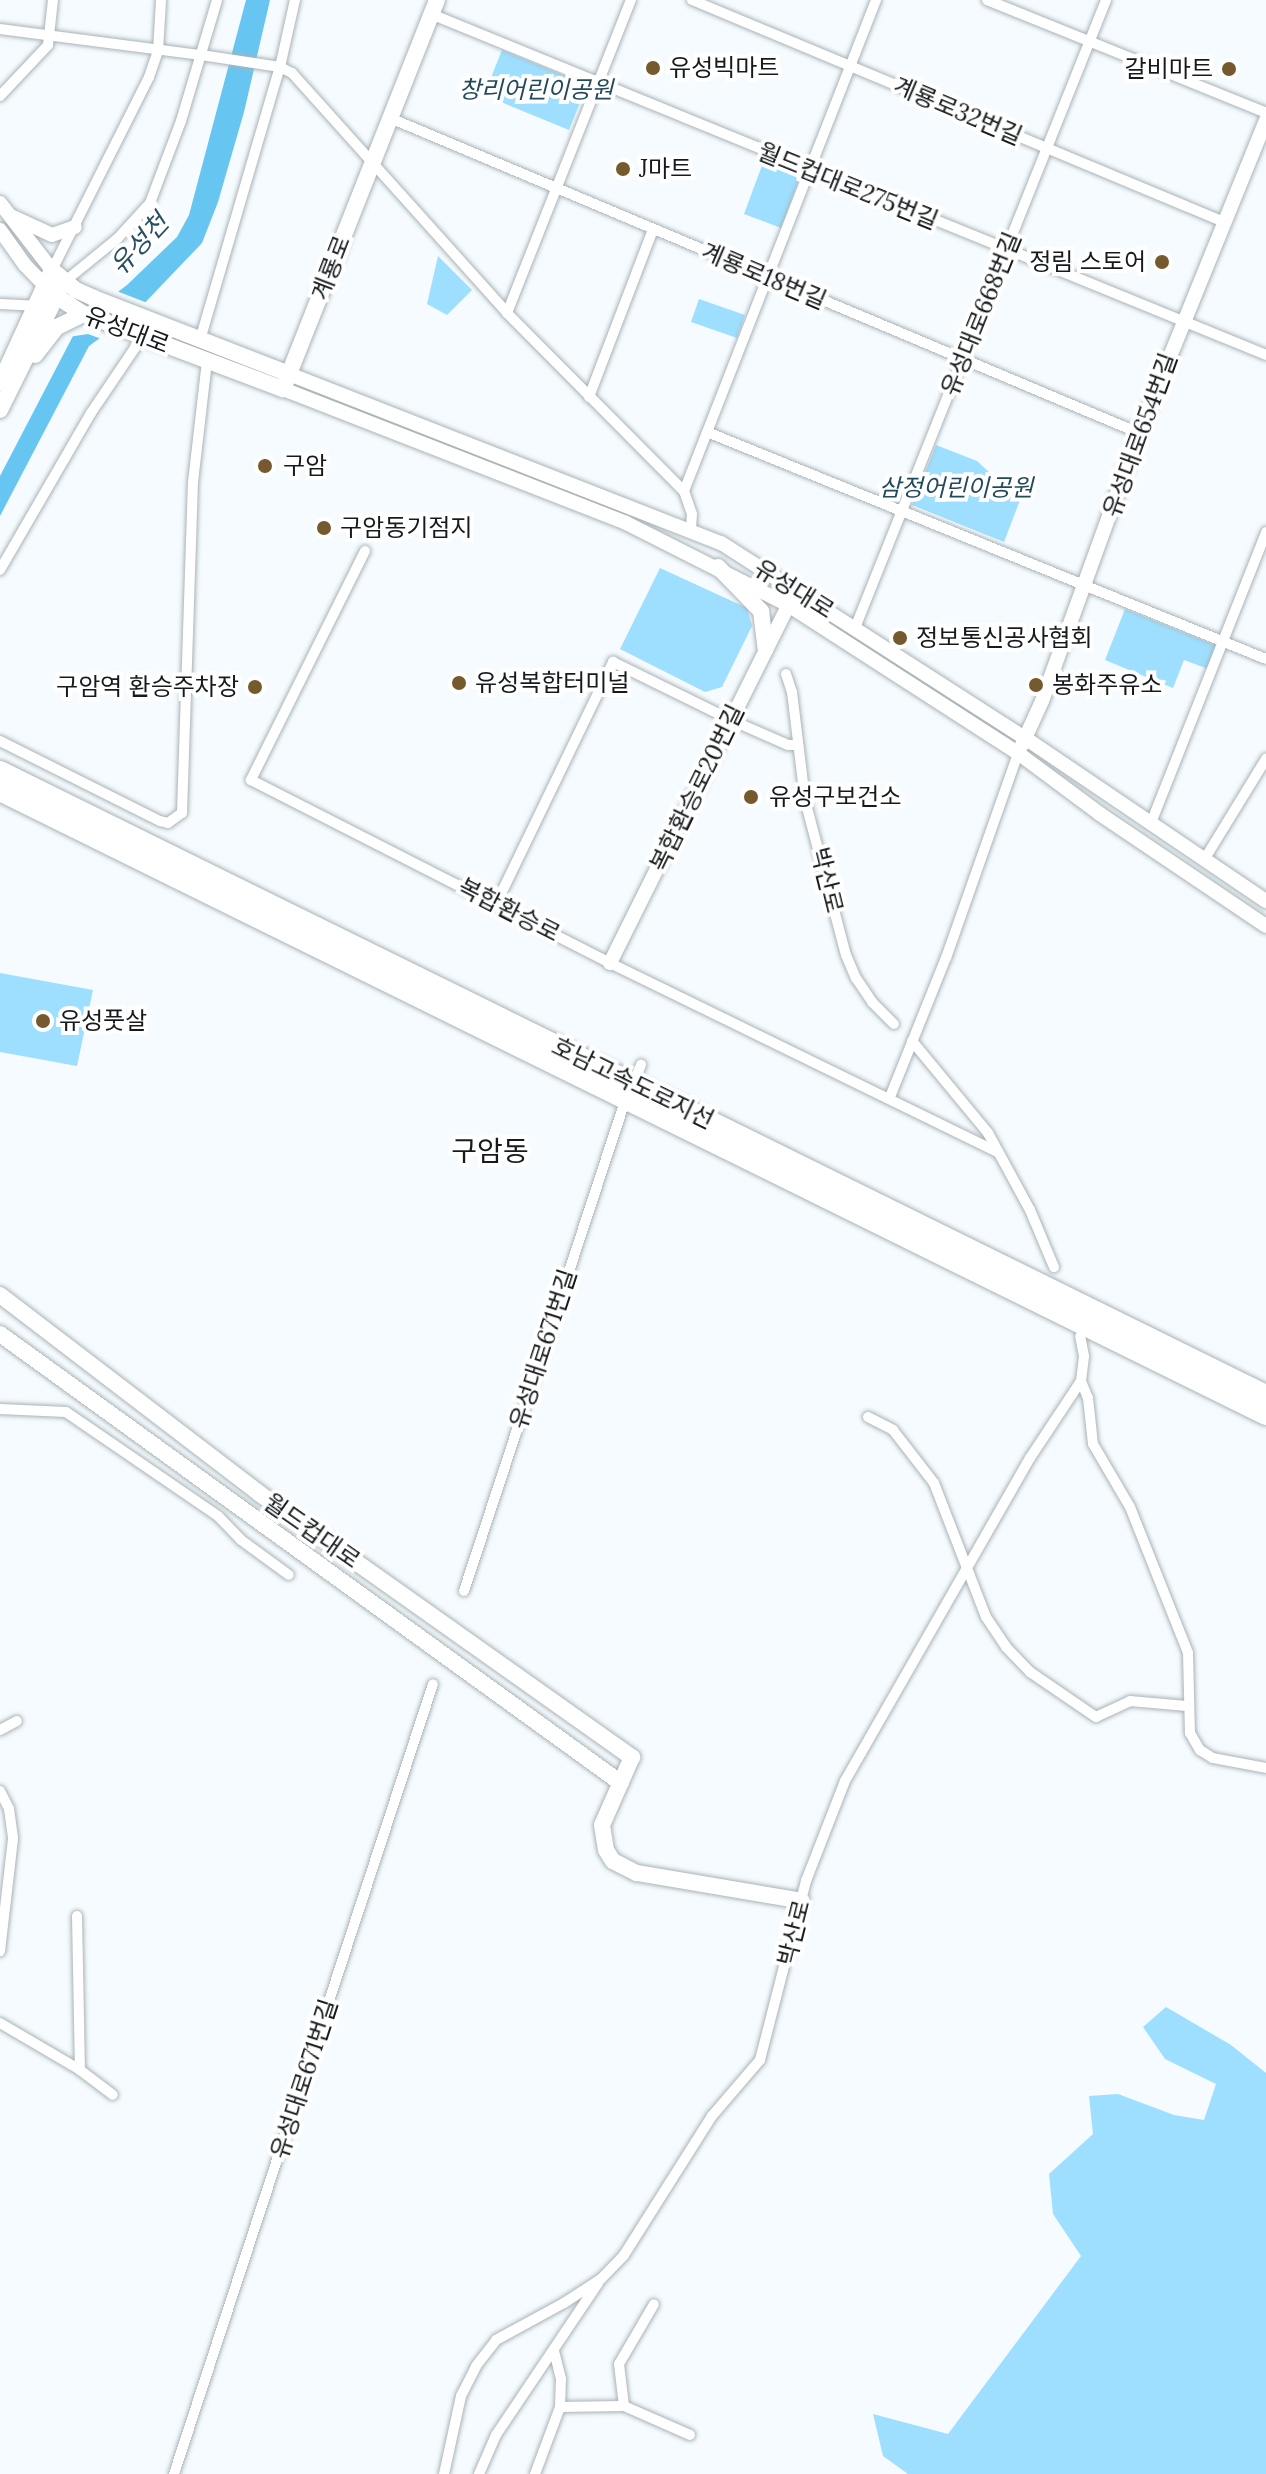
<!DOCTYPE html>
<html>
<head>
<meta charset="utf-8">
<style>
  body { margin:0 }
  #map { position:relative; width:1266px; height:2474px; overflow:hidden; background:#f5fbfe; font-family:Lora,"Noto Sans KR",serif }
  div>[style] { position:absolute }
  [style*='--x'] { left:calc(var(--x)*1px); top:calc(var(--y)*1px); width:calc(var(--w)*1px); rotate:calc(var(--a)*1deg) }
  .green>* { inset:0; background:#9edfff }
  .water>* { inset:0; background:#67c6f1 }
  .pier>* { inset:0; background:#f5fbfe }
  .roads { filter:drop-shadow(0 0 2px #a9b3b7) drop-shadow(0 0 2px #a9b3b7) }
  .street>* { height:10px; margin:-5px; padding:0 5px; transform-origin:5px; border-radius:5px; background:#fff }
  .secondary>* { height:14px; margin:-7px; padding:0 7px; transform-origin:7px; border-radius:7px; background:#fff }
  .primary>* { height:16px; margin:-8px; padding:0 8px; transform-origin:8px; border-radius:8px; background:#fff }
  .highway>* { height:20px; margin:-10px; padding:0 10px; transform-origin:10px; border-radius:10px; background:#fff }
  .dots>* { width:22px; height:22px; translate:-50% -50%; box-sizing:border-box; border:4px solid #fff; border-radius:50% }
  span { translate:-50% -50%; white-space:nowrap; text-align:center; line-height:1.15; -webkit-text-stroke:8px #fff; paint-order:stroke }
  .poi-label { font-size:24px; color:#161a1c }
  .left { translate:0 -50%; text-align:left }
  .right { translate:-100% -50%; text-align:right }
  .park-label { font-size:24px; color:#214b5d; font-style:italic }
  .street-label { font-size:24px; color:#161a1c }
  .water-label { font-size:26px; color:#275062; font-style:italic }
  .quarter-label { font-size:28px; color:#161a1c }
</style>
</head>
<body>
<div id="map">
  <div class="green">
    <i style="clip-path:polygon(502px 50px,587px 85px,569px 130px,484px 95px)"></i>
    <i style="clip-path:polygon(764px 160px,795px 172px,799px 179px,781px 228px,744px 214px)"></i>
    <i style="clip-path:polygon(438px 256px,472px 290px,447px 315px,427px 304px)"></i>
    <i style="clip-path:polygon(699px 299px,745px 315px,737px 338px,691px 322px)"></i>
    <i style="clip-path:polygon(936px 445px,977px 461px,991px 474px,1025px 487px,1004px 542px,912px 505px)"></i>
    <i style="clip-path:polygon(660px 568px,747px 608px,752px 626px,722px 687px,705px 692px,620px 649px)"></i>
    <i style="clip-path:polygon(1125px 609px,1217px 646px,1208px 669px,1184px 660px,1173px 688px,1105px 660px)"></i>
    <i style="clip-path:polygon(0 973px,93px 990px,77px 1066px,0 1052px)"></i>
    <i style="clip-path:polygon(1166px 2007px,1231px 2045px,1266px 2073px,1266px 2474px,908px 2474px,883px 2456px,873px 2414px,948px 2434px,1081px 2256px,1053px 2214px,1049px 2174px,1093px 2134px,1089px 2096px,1118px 2094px,1174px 2115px,1204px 2120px,1216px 2084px,1165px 2059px,1143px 2027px)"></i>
  </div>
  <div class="water">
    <i style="clip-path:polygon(246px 0,270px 0,244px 112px,218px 202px,202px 243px,137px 311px,89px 346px,0 516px,0 476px,74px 334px,102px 304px,127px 285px,177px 237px,189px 215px)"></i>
  </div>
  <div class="pier">
    <i style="clip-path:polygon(114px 290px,150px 304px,104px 340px,88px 334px,68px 337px,99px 301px)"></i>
  </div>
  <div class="roads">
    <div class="street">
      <i style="--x:692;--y:0;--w:576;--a:22.65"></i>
      <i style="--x:987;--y:0;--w:301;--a:22"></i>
      <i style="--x:431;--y:14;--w:902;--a:22.21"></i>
      <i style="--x:0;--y:29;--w:203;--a:7.4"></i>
      <i style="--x:201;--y:55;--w:80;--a:8.6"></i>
      <i style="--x:280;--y:67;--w:13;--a:27"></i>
      <i style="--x:292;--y:73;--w:322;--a:48.1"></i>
      <i style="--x:507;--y:313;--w:251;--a:45.2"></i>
      <i style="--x:684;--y:491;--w:24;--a:71"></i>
      <i style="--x:692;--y:514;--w:14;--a:94"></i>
      <i style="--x:0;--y:96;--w:70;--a:-46.7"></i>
      <i style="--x:48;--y:45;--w:45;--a:-83.7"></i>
      <i style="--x:390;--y:118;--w:813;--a:22.81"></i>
      <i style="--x:52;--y:270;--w:216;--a:-63.3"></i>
      <i style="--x:149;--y:77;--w:28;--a:-71"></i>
      <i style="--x:158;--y:51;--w:51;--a:-86.6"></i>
      <i style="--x:64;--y:282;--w:70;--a:-39.2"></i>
      <i style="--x:118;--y:238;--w:47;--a:-47.6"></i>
      <i style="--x:150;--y:203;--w:88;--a:-69.3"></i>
      <i style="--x:181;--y:121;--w:126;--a:-73.4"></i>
      <i style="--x:0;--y:304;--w:35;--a:3"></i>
      <i style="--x:507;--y:313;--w:337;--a:-68.4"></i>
      <i style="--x:200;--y:340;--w:284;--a:-73.7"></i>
      <i style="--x:280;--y:67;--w:69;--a:-77.4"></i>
      <i style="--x:589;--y:397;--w:180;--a:-69.1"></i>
      <i style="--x:707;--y:432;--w:603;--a:22.1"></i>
      <i style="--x:684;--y:491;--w:527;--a:-68.64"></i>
      <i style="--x:365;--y:551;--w:256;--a:116.5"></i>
      <i style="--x:251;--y:780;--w:403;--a:27"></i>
      <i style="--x:610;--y:963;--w:431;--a:26"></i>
      <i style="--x:0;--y:570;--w:181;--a:-59.9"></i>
      <i style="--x:91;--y:413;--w:93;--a:-56"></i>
      <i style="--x:855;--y:628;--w:676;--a:-68.21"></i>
      <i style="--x:786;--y:674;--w:19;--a:72"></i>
      <i style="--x:792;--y:692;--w:109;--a:83.1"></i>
      <i style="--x:805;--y:800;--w:160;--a:75.2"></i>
      <i style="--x:846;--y:955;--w:25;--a:67"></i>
      <i style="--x:856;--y:978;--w:29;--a:56"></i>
      <i style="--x:872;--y:1002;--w:31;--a:45"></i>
      <i style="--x:0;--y:741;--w:179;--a:26.6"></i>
      <i style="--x:160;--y:821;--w:8;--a:14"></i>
      <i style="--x:168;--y:823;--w:17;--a:-36"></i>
      <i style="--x:182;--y:813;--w:331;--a:-88.1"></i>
      <i style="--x:193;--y:482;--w:122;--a:-83.4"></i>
      <i style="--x:1151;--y:823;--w:313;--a:-68.4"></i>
      <i style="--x:1204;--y:860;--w:119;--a:-58.5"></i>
      <i style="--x:497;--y:902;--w:267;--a:-64.2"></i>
      <i style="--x:613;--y:662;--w:131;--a:26.2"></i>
      <i style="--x:731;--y:720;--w:62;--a:23.7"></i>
      <i style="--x:788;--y:745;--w:8;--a:0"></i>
      <i style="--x:912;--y:1041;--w:119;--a:50.4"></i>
      <i style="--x:988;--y:1133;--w:88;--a:61.4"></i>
      <i style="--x:1030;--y:1210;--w:62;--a:67.2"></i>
      <i style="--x:638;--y:1072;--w:8;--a:-67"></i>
      <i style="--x:890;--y:1097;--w:150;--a:-68.1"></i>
      <i style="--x:946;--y:958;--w:217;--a:-70.6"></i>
      <i style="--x:1081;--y:1381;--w:18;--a:68"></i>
      <i style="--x:1088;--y:1398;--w:46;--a:83.8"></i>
      <i style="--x:1093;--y:1444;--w:73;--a:59.6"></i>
      <i style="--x:1130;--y:1507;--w:157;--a:68.3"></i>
      <i style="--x:1188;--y:1653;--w:80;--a:88.6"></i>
      <i style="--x:1190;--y:1733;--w:20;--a:60"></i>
      <i style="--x:1200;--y:1750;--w:15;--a:32"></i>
      <i style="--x:1213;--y:1758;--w:54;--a:10.7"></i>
      <i style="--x:0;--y:1409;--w:66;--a:2.6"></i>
      <i style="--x:66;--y:1412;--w:184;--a:34.4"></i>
      <i style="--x:218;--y:1516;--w:33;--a:46"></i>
      <i style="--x:241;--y:1540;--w:59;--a:36.1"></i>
      <i style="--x:868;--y:1417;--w:28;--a:27"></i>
      <i style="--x:893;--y:1430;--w:67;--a:52.3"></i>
      <i style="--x:934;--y:1483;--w:144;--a:68.8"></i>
      <i style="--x:986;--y:1617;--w:36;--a:56"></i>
      <i style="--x:1006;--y:1647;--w:35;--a:46"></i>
      <i style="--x:1030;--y:1672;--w:80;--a:34.3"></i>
      <i style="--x:1096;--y:1717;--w:38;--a:-25"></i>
      <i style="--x:1130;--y:1701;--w:57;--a:5"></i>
      <i style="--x:464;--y:1591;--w:509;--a:-71.81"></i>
      <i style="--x:0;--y:1730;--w:19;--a:-28"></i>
      <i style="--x:0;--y:1791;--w:20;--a:63"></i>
      <i style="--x:9;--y:1809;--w:30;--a:82"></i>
      <i style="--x:13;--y:1839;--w:113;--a:96.6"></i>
      <i style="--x:77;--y:1916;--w:154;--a:88.9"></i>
      <i style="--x:0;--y:2023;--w:93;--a:30.4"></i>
      <i style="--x:80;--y:2070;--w:41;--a:37.1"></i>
      <i style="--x:624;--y:2406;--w:42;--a:-96.8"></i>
      <i style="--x:619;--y:2364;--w:69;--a:-59.7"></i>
      <i style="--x:560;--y:2407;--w:64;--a:-0.9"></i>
      <i style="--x:624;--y:2406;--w:72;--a:23.7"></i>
      <i style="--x:174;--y:2474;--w:831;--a:-71.85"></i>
      <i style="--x:444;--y:2474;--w:80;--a:-77.7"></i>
      <i style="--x:461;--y:2396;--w:34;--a:-63"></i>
      <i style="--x:476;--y:2366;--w:33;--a:-52"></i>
      <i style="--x:496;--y:2340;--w:77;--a:-28.6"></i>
      <i style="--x:564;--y:2303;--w:44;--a:-33"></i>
      <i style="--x:601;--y:2279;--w:33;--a:-46"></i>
      <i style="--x:624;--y:2255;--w:165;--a:-57.7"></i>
      <i style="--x:712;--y:2116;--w:74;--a:-49.4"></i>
      <i style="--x:760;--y:2060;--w:185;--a:-75.6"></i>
      <i style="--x:806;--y:1881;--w:107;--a:-68.7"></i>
      <i style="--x:845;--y:1781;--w:372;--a:-60.2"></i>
      <i style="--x:1030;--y:1458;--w:92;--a:-56.5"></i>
      <i style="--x:1081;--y:1381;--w:25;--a:-83"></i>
      <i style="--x:1084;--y:1356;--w:20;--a:-101"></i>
      <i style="--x:479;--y:2474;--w:43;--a:-66.4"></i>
      <i style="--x:496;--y:2435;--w:183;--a:-56.1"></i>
      <i style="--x:535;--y:2474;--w:72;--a:-69.5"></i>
      <i style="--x:560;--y:2407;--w:28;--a:-88"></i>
      <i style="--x:561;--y:2379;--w:29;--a:-104"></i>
    </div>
    <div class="secondary">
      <i style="--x:0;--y:203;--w:85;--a:52.2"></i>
      <i style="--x:11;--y:216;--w:45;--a:24.9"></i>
      <i style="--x:52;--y:235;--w:24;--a:-19"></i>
      <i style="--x:0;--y:230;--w:43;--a:54.5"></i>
      <i style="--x:25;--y:265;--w:36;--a:46"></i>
      <i style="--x:289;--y:374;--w:464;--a:21.4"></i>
      <i style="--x:721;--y:543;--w:361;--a:32.7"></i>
      <i style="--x:1025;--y:738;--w:291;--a:34.1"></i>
      <i style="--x:283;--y:389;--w:368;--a:21.3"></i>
      <i style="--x:626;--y:523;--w:182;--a:26.8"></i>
      <i style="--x:788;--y:605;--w:274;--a:32.8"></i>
      <i style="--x:1018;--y:753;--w:102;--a:36.6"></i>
      <i style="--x:1100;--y:814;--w:200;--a:34"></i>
      <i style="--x:1022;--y:745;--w:48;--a:-65.6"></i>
      <i style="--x:1042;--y:701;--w:285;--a:-70.1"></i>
      <i style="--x:1139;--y:433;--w:338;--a:-67.9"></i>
      <i style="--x:610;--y:963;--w:406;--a:-63.5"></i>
    </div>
    <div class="primary">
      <i style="--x:56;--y:296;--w:33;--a:33"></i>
      <i style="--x:84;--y:314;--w:213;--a:20.7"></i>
      <i style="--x:283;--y:389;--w:418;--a:-68.4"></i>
      <i style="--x:35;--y:355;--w:36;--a:-52"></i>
      <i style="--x:57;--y:327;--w:30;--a:-26"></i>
      <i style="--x:0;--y:383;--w:124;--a:-65.3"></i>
      <i style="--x:52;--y:270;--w:31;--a:40"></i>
      <i style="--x:76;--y:290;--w:20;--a:24"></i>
      <i style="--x:94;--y:298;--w:209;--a:21.3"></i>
      <i style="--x:0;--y:410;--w:137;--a:-63.6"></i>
      <i style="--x:718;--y:567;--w:62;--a:45.7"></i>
      <i style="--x:761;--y:611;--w:38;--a:83"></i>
      <i style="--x:0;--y:1295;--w:327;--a:37.4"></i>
      <i style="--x:260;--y:1494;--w:456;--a:35.3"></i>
      <i style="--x:632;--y:1757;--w:74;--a:113.8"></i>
      <i style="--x:602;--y:1825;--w:25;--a:81"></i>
      <i style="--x:606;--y:1850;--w:13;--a:58"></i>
      <i style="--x:613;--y:1861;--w:27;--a:27"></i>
      <i style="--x:637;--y:1873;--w:167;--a:9.6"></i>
      <i style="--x:0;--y:1334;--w:766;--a:35.87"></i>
    </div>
    <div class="highway">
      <i style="--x:0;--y:771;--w:1411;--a:26.24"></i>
      <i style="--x:0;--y:791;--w:1411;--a:26.24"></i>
    </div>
  </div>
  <div class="dots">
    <i style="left:653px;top:68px;background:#755a2d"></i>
    <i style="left:1229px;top:69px;background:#755a2d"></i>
    <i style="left:623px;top:169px;background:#755a2d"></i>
    <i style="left:1162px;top:262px;background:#755a2d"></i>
    <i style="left:265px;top:466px;background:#755a2d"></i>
    <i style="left:324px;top:528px;background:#755a2d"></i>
    <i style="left:900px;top:638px;background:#755a2d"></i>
    <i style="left:459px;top:683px;background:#755a2d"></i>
    <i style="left:1036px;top:685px;background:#755a2d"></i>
    <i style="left:255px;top:687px;background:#755a2d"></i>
    <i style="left:751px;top:797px;background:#755a2d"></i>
    <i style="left:43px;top:1021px;background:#755a2d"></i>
  </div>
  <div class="poi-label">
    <span class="left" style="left:669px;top:68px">유성빅마트</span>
    <span class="right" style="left:1213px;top:69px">갈비마트</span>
    <span class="left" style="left:639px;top:169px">J마트</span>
    <span class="right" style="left:1146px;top:262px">정림 스토어</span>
    <span class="left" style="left:283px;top:466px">구암</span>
    <span class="left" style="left:340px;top:528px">구암동기점지</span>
    <span class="left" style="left:916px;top:638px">정보통신공사협회</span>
    <span class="left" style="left:475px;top:683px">유성복합터미널</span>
    <span class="left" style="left:1052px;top:685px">봉화주유소</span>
    <span class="right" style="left:239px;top:687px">구암역 환승주차장</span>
    <span class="left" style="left:769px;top:797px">유성구보건소</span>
    <span class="left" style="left:59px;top:1021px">유성풋살</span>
  </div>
  <div class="park-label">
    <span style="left:536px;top:90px">창리어린이공원</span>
    <span style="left:956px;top:488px">삼정어린이공원</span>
  </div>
  <div class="street-label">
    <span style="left:958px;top:111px;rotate:23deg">계룡로32번길</span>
    <span style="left:848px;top:186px;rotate:22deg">월드컵대로275번길</span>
    <span style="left:331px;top:268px;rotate:-69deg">계룡로</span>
    <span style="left:764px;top:276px;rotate:23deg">계룡로18번길</span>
    <span style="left:981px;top:314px;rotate:-68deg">유성대로668번길</span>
    <span style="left:127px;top:330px;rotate:21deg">유성대로</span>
    <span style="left:1140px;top:435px;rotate:-70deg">유성대로654번길</span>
    <span style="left:794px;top:589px;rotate:32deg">유성대로</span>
    <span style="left:697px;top:788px;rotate:-64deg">복합환승로20번길</span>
    <span style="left:827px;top:880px;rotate:76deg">박산로</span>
    <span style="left:509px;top:910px;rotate:27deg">복합환승로</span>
    <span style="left:633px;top:1083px;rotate:26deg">호남고속도로지선</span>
    <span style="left:543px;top:1349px;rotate:-72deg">유성대로671번길</span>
    <span style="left:312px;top:1531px;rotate:35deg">월드컵대로</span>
    <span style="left:794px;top:1933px;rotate:-76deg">박산로</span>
    <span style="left:304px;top:2079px;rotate:-72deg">유성대로671번길</span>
  </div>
  <div class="water-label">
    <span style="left:139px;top:244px;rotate:-47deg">유성천</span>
  </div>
  <div class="quarter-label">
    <span style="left:490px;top:1151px">구암동</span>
  </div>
</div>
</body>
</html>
